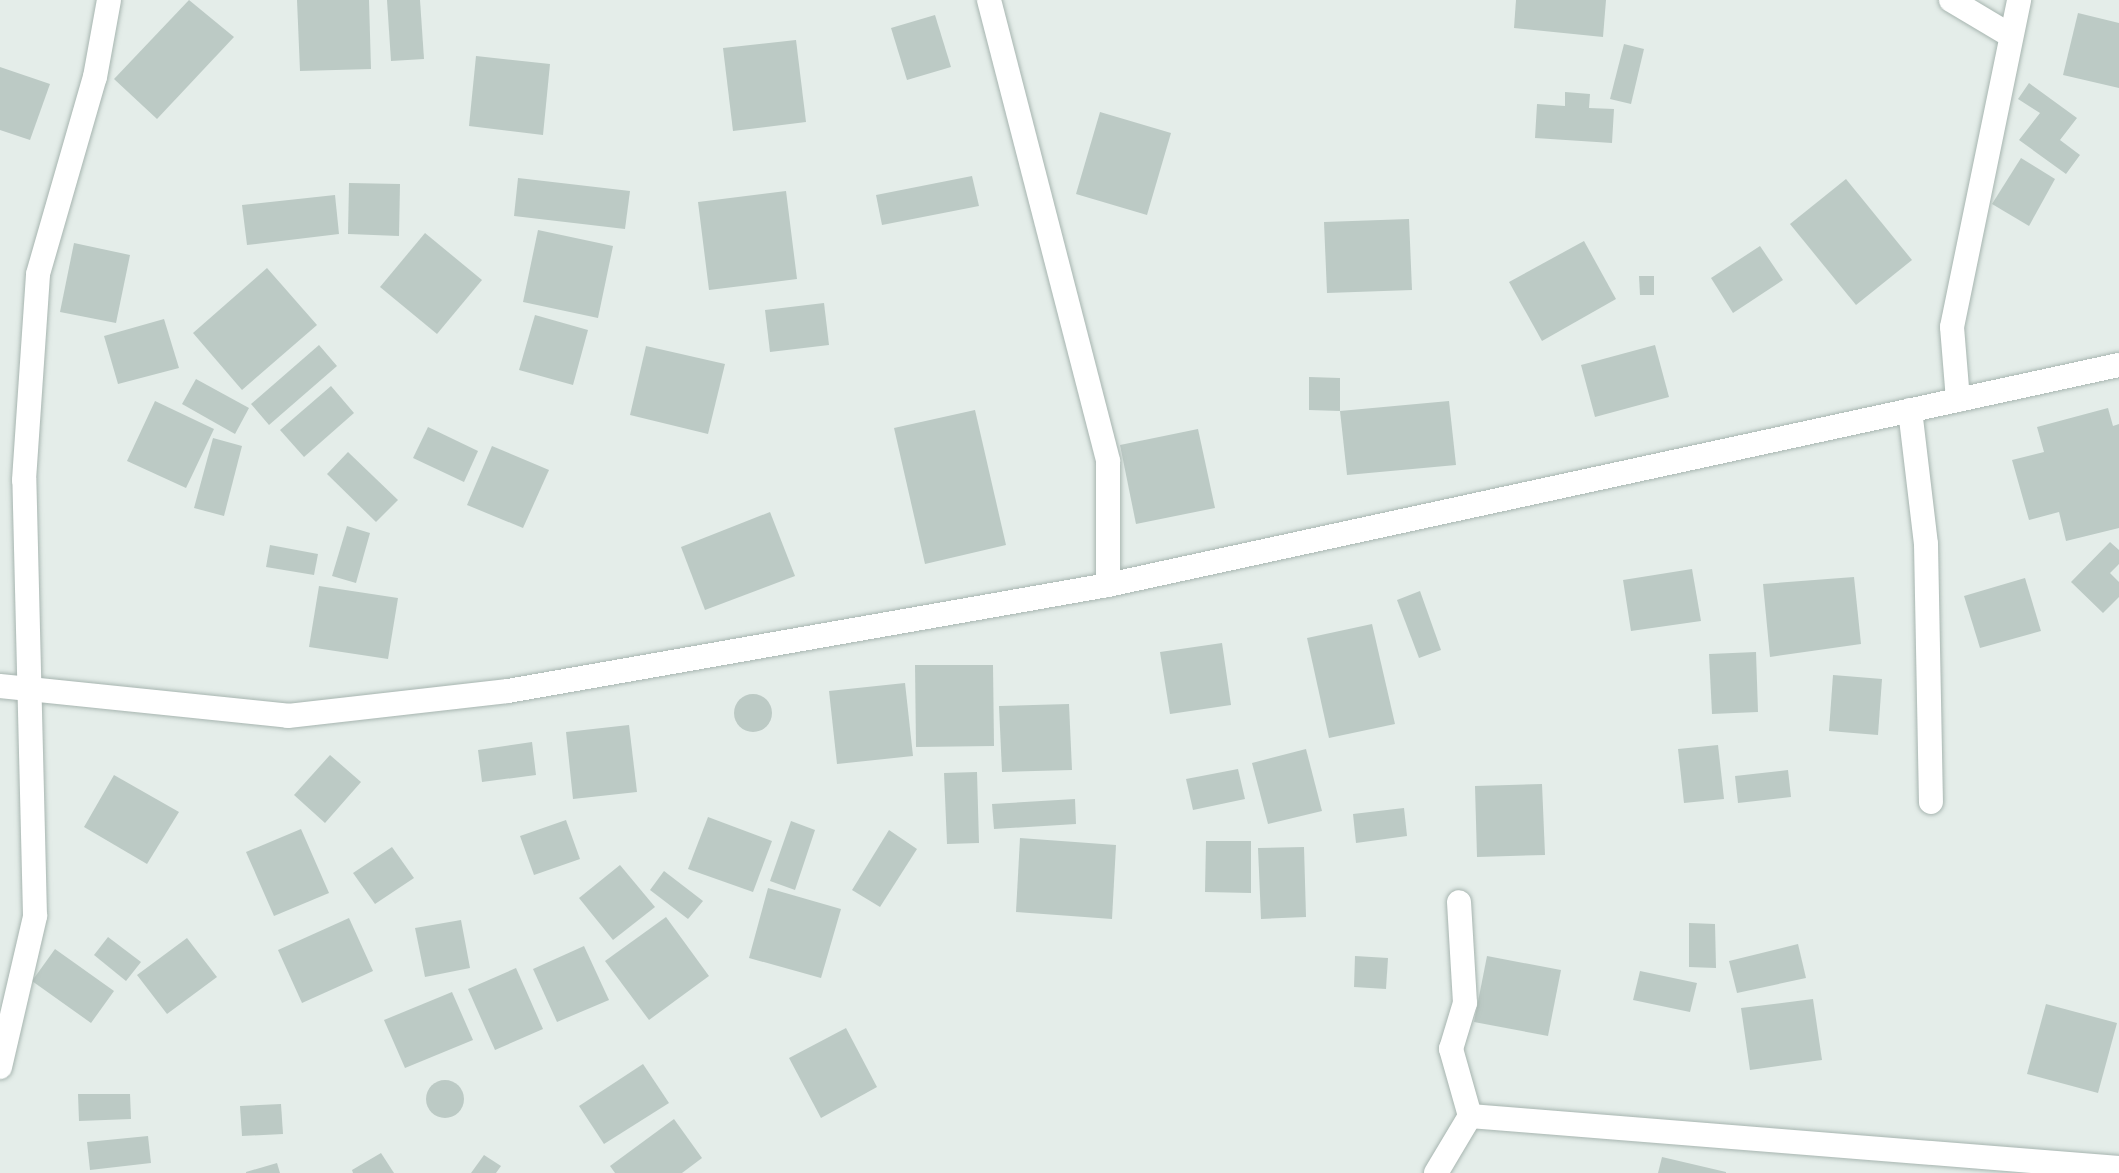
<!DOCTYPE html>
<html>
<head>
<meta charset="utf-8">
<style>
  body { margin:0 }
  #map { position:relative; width:2119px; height:1173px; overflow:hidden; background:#e4ede9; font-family:"Exo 2",sans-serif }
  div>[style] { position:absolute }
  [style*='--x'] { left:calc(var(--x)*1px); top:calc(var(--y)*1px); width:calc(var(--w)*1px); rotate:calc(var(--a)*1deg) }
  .building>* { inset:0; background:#bccac5 }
  .round { border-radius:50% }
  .roads { filter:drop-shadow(0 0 2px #a7b5b0) drop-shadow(0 0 2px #a7b5b0) }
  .street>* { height:24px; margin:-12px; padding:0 12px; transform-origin:12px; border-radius:12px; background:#fff }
  .secondary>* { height:24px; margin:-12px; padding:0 12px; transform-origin:12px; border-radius:12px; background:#fff }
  span { translate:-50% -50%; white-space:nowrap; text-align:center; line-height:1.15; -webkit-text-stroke:7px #f4f9f7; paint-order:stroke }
</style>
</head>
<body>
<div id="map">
  <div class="building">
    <i style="clip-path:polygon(189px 0,234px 37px,157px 119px,114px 79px)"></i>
    <i style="clip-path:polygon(297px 0,369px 0,371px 69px,300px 71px)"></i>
    <i style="clip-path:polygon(387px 0,420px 0,424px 59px,391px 61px)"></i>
    <i style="clip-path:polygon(1516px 0,1606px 0,1603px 37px,1514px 28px)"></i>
    <i style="clip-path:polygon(2078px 13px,2119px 23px,2119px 88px,2063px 75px)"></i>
    <i style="clip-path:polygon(935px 15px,951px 67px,907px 80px,891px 28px)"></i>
    <i style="clip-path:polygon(796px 40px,806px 122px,733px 131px,723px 48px)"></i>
    <i style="clip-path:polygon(1624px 44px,1644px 49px,1631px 104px,1610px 99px)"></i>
    <i style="clip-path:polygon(476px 56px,550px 64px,543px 135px,469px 126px)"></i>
    <i style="clip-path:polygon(0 67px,50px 84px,30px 140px,0 130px)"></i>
    <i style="clip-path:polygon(2029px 83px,2077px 118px,2060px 140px,2080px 155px,2066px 174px,2019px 140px,2040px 113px,2018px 99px)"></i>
    <i style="clip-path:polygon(1565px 92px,1590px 94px,1589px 108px,1614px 109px,1612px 143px,1535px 138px,1537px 104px,1565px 106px)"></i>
    <i style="clip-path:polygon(1100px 112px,1171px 133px,1147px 215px,1076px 194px)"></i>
    <i style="clip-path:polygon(2021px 158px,2055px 179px,2029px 226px,1992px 204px)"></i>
    <i style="clip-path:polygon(972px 176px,979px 206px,882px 225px,876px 195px)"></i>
    <i style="clip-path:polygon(518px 178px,630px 191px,625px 229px,514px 216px)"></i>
    <i style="clip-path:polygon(1846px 179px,1912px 260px,1856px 305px,1790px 224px)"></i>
    <i style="clip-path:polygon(349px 183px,400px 184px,399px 236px,348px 234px)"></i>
    <i style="clip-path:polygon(786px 191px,797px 279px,709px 290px,698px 202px)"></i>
    <i style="clip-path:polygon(335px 195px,339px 234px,247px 245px,242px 205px)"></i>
    <i style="clip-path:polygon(1409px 219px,1412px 290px,1327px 293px,1324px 222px)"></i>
    <i style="clip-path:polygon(538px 230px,613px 246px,598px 318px,523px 302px)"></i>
    <i style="clip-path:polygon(425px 233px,482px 280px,437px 334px,380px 287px)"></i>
    <i style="clip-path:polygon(1584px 241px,1616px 299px,1542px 341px,1509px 282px)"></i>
    <i style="clip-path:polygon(74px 243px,130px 255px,116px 323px,60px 312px)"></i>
    <i style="clip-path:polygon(1760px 246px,1783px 280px,1733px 313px,1711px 278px)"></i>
    <i style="clip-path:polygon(267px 268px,317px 325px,242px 390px,193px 333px)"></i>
    <i style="clip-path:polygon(1639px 276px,1654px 276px,1654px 295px,1640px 295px)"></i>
    <i style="clip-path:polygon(824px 303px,829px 345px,770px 352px,765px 310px)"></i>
    <i style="clip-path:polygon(535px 315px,588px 330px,573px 385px,519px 370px)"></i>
    <i style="clip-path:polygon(164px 319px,179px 368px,118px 384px,104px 336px)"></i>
    <i style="clip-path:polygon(319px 345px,337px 366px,269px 425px,251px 404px)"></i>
    <i style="clip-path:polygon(1655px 345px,1669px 397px,1595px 417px,1581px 365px)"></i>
    <i style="clip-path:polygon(646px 346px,725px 364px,708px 434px,630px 415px)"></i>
    <i style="clip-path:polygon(1309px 377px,1340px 378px,1340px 411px,1309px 410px)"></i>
    <i style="clip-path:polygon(196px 379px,249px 408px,235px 434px,182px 404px)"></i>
    <i style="clip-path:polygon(331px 386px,354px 413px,304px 457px,280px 430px)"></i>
    <i style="clip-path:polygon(155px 401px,214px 429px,186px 488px,127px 461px)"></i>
    <i style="clip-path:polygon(1449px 401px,1456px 465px,1347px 475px,1340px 411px)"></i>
    <i style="clip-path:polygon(2108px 408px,2113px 426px,2119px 424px,2119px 528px,2066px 541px,2059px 512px,2029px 520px,2012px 460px,2044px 452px,2037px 427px)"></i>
    <i style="clip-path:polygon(975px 410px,1006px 545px,925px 564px,894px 428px)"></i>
    <i style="clip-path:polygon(428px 427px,478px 451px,464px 482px,413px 458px)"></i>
    <i style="clip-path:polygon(1198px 429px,1215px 508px,1136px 524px,1120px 445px)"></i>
    <i style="clip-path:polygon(213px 438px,242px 446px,224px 516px,194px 508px)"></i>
    <i style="clip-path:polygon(492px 446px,549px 470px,523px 528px,467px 505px)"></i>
    <i style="clip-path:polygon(348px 452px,398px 500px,376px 522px,327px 474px)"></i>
    <i style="clip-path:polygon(770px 512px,795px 576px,705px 610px,681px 547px)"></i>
    <i style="clip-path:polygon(347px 526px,370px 533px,356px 583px,332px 576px)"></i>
    <i style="clip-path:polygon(2110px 542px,2119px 550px,2119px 564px,2110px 573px,2119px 582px,2119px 597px,2103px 613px,2071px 582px)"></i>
    <i style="clip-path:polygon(270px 545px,318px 554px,314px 575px,266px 567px)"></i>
    <i style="clip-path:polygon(1692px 569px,1701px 621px,1631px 631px,1623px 580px)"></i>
    <i style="clip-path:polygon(1854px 577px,1861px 644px,1770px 657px,1763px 584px)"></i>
    <i style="clip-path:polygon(2025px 578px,2041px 631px,1980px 648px,1964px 596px)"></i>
    <i style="clip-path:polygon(319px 586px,398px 598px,388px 659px,309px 647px)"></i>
    <i style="clip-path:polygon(1420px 591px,1441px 650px,1419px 658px,1397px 600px)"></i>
    <i style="clip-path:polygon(1372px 624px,1395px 724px,1329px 738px,1307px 638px)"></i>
    <i style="clip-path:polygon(1222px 643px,1231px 705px,1170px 714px,1160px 652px)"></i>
    <i style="clip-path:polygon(1756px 652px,1758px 712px,1712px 714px,1709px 654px)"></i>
    <i style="clip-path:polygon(915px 665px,993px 665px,994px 746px,916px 747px)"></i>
    <i style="clip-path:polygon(1833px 675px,1882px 679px,1878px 735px,1829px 731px)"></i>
    <i style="clip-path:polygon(905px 683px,913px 756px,837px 764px,829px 691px)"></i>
    <i class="round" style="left:734px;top:694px;width:38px;height:38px"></i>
    <i style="clip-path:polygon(1069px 704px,1072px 770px,1002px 772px,999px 706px)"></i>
    <i style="clip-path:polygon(629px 725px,637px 792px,573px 799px,566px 732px)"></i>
    <i style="clip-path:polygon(532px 742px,536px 775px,482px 782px,478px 750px)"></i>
    <i style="clip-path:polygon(1718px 745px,1724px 799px,1684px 803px,1678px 749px)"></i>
    <i style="clip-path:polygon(1306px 749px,1322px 811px,1268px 824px,1252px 763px)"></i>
    <i style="clip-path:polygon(330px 755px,361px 782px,325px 823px,294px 795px)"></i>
    <i style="clip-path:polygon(1238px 769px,1245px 799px,1193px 810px,1186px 779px)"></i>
    <i style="clip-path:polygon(1788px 770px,1791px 797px,1738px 803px,1735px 776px)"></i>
    <i style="clip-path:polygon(977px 772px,979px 843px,947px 844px,944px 773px)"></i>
    <i style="clip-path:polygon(114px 775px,179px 812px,147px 864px,84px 827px)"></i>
    <i style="clip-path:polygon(1542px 784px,1545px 855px,1477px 857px,1475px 786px)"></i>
    <i style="clip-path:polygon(1075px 799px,1076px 824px,994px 829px,992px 804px)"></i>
    <i style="clip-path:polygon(1404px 808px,1407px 836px,1356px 843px,1353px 814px)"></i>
    <i style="clip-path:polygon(708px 817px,772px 841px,753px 892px,688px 869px)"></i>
    <i style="clip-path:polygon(566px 820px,580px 859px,534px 875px,520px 836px)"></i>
    <i style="clip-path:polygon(791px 821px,815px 830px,795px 890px,770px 881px)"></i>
    <i style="clip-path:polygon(301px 829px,329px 893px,274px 916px,246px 852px)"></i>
    <i style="clip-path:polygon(889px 830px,917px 849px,880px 907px,852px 890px)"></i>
    <i style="clip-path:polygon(1020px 838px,1116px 845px,1112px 919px,1016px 912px)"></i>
    <i style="clip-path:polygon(1206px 841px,1251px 841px,1251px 893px,1205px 892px)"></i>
    <i style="clip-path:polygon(392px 847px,414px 878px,375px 904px,353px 873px)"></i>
    <i style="clip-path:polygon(1304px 847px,1306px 917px,1261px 919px,1258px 848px)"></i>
    <i style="clip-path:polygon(620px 865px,655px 907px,613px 940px,579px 898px)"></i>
    <i style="clip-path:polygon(664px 871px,703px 901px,688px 919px,650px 890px)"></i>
    <i style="clip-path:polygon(768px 888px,841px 909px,821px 978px,749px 958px)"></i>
    <i style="clip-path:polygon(666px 917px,709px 976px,649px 1020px,605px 961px)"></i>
    <i style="clip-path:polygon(349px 918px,373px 971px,302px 1003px,278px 950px)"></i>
    <i style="clip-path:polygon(461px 920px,470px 968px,425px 977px,415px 928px)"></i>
    <i style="clip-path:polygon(1689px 923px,1715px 924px,1716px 968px,1689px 967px)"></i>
    <i style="clip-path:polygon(108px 937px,141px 962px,126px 981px,94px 955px)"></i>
    <i style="clip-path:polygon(187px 938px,217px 977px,167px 1014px,137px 975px)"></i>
    <i style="clip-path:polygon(1798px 944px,1806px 978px,1737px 993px,1729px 961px)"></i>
    <i style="clip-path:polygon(584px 946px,609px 1000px,557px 1022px,533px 969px)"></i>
    <i style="clip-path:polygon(55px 949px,114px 991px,91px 1023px,32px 981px)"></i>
    <i style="clip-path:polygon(1355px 956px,1388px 958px,1386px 989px,1354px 987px)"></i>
    <i style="clip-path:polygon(1487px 956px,1561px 970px,1548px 1036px,1474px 1022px)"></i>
    <i style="clip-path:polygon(516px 968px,543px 1029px,495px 1050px,468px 989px)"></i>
    <i style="clip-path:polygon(1640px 971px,1697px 983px,1690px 1012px,1633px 1000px)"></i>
    <i style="clip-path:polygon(452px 992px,473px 1040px,405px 1068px,384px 1020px)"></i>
    <i style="clip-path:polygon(1813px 999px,1822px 1060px,1750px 1070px,1741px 1008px)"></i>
    <i style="clip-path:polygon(2046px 1004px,2117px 1023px,2098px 1093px,2027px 1074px)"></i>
    <i style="clip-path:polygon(846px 1028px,877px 1087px,821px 1118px,789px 1058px)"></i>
    <i style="clip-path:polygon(643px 1064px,669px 1103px,604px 1144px,579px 1106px)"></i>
    <i class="round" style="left:426px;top:1080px;width:38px;height:38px"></i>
    <i style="clip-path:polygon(78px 1094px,130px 1094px,131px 1119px,79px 1121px)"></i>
    <i style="clip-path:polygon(281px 1104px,283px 1134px,242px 1136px,240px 1106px)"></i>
    <i style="clip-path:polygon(674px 1119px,702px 1158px,682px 1173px,615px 1173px,610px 1166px)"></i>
    <i style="clip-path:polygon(148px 1136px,151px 1163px,90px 1170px,87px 1142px)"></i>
    <i style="clip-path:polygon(381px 1153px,394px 1173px,353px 1173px,352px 1170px)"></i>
    <i style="clip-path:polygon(484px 1155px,501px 1166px,496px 1173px,471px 1173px)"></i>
    <i style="clip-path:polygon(1662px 1157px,1726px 1172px,1726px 1173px,1658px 1173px)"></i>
    <i style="clip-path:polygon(277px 1163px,280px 1173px,246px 1173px,246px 1172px)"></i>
  </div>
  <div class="roads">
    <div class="street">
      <i style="--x:989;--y:0;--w:476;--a:75.5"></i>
      <i style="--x:1108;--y:461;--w:124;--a:90"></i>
      <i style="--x:1951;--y:0;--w:66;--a:30.8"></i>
      <i style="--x:1958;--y:400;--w:73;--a:-94.7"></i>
      <i style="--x:1952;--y:327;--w:334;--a:-78.4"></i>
      <i style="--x:1910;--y:410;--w:135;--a:83.2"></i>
      <i style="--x:1926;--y:544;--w:258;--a:88.9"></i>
      <i style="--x:0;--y:1067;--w:155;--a:-76.9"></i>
      <i style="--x:35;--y:916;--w:436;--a:-91.4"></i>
      <i style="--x:24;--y:480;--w:206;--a:-86.1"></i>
      <i style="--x:38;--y:274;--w:205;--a:-73.9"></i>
      <i style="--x:95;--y:77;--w:78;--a:-79.7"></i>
      <i style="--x:1470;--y:1116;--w:651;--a:4.58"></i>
      <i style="--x:1436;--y:1173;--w:66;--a:-59.2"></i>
      <i style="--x:1470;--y:1116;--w:70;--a:-105.8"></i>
      <i style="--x:1451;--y:1049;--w:48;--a:-73.1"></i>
      <i style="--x:1465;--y:1003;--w:101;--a:-93.4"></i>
    </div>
    <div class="secondary">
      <i style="--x:0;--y:686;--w:290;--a:5.9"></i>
      <i style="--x:288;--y:716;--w:221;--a:-6.5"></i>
      <i style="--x:508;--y:691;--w:609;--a:-10.02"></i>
      <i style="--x:1108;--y:585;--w:1035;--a:-12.28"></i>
    </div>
  </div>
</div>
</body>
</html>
